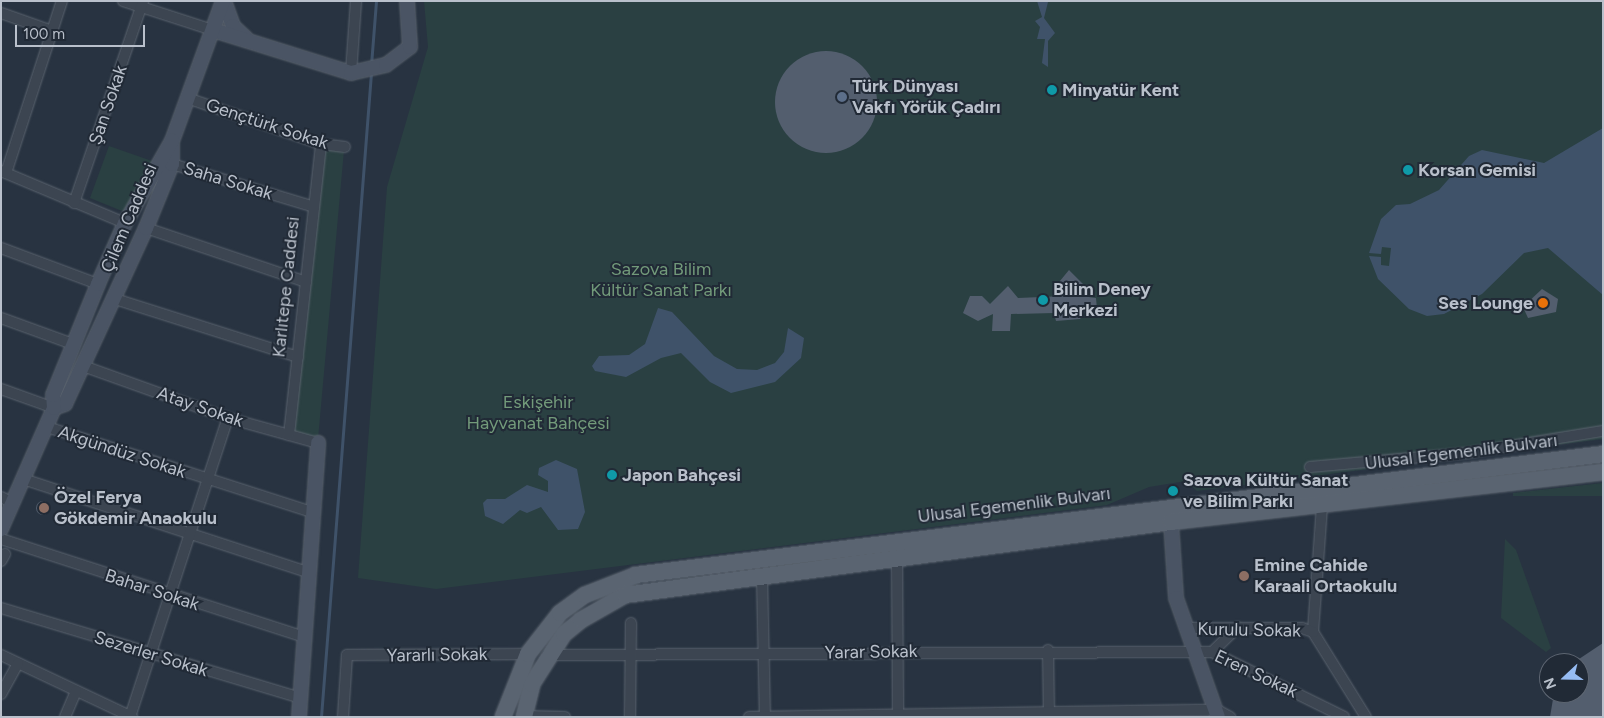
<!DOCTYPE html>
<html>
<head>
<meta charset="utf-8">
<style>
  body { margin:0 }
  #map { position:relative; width:1604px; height:718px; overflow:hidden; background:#283341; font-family:Figtree,sans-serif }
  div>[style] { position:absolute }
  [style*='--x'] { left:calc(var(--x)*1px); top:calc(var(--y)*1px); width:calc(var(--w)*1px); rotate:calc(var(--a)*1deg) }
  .green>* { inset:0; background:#2a4042 }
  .water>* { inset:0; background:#3f5269 }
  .stream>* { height:2.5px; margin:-1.25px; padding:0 1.25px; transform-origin:1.25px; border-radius:1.25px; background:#3f5269 }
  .building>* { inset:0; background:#535e6e }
  .round { border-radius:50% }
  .roads { filter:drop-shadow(0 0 1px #5a636e) drop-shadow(0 0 1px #5a636e) }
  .street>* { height:10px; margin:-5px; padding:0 5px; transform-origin:5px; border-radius:5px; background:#3c4551 }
  .secondary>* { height:14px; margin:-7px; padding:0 7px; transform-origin:7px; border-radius:7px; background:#4a5464 }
  .primary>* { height:16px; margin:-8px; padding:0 8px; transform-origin:8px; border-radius:8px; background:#5a6471 }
  .dots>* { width:14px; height:14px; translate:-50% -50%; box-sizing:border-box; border:2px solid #212a36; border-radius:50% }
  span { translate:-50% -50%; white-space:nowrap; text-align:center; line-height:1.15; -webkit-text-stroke:4px #212a36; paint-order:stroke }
  .poi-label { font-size:18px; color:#b9c0cb; font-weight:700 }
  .left { translate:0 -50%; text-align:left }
  .right { translate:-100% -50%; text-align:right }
  .street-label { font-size:18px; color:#b9c0cb }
  .park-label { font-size:18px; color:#729a7a }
  .frame { position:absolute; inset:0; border:2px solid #b9c0cb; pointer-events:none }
  .north { position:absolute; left:1539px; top:653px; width:50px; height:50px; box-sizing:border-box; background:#212a36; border:1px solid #5e6672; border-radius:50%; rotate:249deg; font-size:14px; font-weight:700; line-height:20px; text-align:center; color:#b9c0cb }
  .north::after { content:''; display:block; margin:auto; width:18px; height:22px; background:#96bcf3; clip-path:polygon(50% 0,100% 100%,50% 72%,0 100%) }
  .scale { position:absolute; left:15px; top:25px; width:130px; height:22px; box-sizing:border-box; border:2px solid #b9c0cb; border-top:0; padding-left:6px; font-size:15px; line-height:18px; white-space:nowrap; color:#b9c0cb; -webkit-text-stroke:4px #212a36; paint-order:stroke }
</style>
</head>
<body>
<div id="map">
  <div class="green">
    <i style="clip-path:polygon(424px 1px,1603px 1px,1603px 439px,1197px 491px,1186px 481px,1149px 487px,1107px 505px,436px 589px,358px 578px,387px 187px,428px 47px)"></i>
    <i style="clip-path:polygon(109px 146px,152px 161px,127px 213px,90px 198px)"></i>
    <i style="clip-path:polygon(323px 148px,344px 150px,318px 439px,292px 432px)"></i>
    <i style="clip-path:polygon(1603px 483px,1603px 496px,1513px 496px,1513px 493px)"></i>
    <i style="clip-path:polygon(1505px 539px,1516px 550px,1551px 648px,1546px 652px,1501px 618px)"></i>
  </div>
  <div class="water">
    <i style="clip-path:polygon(1037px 1px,1048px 2px,1044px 18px,1055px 33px,1048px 41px,1048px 67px,1042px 63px,1045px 39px,1037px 39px,1040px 27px,1035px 21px,1042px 17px)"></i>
    <i style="clip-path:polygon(1603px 128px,1603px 295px,1548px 248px,1524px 253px,1482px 294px,1444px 314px,1427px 316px,1409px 309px,1378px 279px,1369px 256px,1381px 257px,1381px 265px,1389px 266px,1391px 248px,1382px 247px,1381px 254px,1369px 253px,1381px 219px,1396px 205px,1410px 204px,1439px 190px,1469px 156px,1482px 150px,1544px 163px)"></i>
    <i style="clip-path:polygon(658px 308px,672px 312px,714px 356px,737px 369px,757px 370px,775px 363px,784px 352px,788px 328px,804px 338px,801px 358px,775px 382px,731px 393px,710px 382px,681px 353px,661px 358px,626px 377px,595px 371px,592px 366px,599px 356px,629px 355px,645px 344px)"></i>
    <i style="clip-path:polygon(556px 460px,577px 469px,585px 512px,578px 529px,558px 530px,541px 507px,527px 513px,520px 510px,503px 524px,485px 516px,483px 503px,487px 499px,505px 499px,527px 485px,548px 492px,548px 481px,538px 475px,539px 468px)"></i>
  </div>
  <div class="stream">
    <i style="--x:371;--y:65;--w:64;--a:-85.5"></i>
    <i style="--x:321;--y:717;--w:646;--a:-85.56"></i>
  </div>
  <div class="building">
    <i class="round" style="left:775px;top:51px;width:102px;height:102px"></i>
    <i style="clip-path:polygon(1069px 270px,1084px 285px,1074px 295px,1096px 298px,1097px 309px,1087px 309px,1080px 319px,1056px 321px,1054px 313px,1011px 314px,1010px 331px,992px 331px,993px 314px,978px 321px,963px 313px,970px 296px,982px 296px,990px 304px,1008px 286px,1018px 298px,1064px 296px,1055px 287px)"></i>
    <i style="clip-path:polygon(1542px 289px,1558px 299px,1556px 312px,1528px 318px,1523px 307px)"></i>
    <i class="round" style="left:36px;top:501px;width:14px;height:14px"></i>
    <i style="clip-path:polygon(1603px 643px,1603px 717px,1550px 717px,1554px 693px,1579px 693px,1579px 659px)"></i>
  </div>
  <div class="roads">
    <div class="street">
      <i style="--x:123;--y:1;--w:95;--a:17.9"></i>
      <i style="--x:1;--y:13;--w:54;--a:19.4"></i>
      <i style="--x:351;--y:73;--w:72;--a:-86"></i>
      <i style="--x:190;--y:99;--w:139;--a:19"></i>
      <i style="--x:321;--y:144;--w:24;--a:7"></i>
      <i style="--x:172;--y:164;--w:148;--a:16.8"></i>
      <i style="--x:1;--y:171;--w:134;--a:22.8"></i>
      <i style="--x:6;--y:173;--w:181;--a:-72"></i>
      <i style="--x:74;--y:203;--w:213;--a:-71.1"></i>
      <i style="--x:146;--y:228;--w:169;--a:18.6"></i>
      <i style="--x:1;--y:248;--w:103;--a:20.4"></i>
      <i style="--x:115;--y:299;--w:192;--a:17.6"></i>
      <i style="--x:1;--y:318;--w:77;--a:19.9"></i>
      <i style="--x:83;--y:366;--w:154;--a:19.7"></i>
      <i style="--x:228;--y:418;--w:93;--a:15.5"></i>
      <i style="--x:1;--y:389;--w:56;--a:19.7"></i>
      <i style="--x:47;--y:427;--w:278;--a:17.8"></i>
      <i style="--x:289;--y:435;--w:293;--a:-83.7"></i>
      <i style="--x:1310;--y:467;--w:158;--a:-5.1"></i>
      <i style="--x:1467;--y:453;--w:138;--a:-9.2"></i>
      <i style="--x:23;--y:479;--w:299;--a:18.1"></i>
      <i style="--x:1;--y:497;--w:13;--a:27"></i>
      <i style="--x:1322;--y:506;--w:126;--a:94.1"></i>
      <i style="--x:1313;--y:632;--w:100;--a:58.1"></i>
      <i style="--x:1;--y:539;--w:318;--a:17.9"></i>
      <i style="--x:897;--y:558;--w:159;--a:89.6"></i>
      <i style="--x:1;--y:561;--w:8;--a:-60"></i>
      <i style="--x:762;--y:576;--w:141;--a:88.8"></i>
      <i style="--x:1;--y:608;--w:313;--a:16.7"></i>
      <i style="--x:1185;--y:628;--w:117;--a:0"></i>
      <i style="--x:1302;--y:628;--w:12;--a:20"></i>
      <i style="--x:1048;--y:650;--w:67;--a:89.1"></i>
      <i style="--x:1212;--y:652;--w:36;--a:-44"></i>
      <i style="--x:1;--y:655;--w:145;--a:25.3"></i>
      <i style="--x:547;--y:655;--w:665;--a:-0.26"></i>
      <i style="--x:1212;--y:652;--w:147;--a:26.2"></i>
      <i style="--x:1;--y:694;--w:35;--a:-61"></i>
      <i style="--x:524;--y:716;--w:41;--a:1.4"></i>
      <i style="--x:65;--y:717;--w:28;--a:-67"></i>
      <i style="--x:130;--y:717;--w:315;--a:-71.9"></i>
      <i style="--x:343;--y:717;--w:62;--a:-86.3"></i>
      <i style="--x:347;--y:655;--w:181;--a:-0.3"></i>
      <i style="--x:630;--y:717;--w:94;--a:-89.4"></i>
      <i style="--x:749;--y:717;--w:468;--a:-0.9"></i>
      <i style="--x:1217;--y:710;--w:15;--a:28"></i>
    </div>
    <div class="secondary">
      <i style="--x:224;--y:1;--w:27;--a:70"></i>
      <i style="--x:233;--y:26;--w:18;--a:43"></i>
      <i style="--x:213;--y:30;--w:145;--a:17.3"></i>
      <i style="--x:351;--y:73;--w:36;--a:-13"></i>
      <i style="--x:386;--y:65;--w:30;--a:-37"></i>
      <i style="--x:410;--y:47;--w:46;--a:-93.7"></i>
      <i style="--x:54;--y:408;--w:12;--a:-20"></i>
      <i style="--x:65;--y:404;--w:194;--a:-65.3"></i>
      <i style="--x:146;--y:228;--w:69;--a:-67.9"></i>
      <i style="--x:172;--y:164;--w:23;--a:-90"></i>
      <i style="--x:172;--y:141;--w:149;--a:-70"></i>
      <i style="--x:1171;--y:522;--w:76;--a:86.2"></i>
      <i style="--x:1176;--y:598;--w:126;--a:70.6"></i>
      <i style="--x:1;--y:529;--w:132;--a:-66.3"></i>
      <i style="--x:54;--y:408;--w:13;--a:-94"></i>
      <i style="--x:53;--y:395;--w:120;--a:-67.9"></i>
      <i style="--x:98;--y:284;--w:67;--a:-66.1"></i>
      <i style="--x:125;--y:223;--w:95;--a:-60.2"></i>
      <i style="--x:299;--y:717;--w:275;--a:-86"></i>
    </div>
    <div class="primary">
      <i style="--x:503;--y:717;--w:68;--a:-68.4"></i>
      <i style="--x:528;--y:654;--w:52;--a:-52"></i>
      <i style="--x:560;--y:613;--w:31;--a:-36"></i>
      <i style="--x:585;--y:595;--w:55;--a:-21.4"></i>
      <i style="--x:636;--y:575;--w:975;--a:-7.13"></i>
      <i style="--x:524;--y:717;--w:34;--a:-76"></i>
      <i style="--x:532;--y:684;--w:59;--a:-57.4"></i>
      <i style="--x:564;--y:634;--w:22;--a:-39"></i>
      <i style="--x:581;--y:620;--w:51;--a:-29.6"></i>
      <i style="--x:625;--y:595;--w:551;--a:-7.62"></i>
      <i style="--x:1171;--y:522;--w:435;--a:-6.6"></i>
    </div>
  </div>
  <div class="dots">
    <i style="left:1052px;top:90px;background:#0f9aa8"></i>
    <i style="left:842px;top:97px;background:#5c6f8a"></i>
    <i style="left:1408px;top:170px;background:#0f9aa8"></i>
    <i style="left:1043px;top:300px;background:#0f9aa8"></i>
    <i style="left:1543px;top:303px;background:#e8710a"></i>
    <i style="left:612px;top:475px;background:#0f9aa8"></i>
    <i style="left:1173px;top:491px;background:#0f9aa8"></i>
    <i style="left:44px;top:508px;background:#8d6e63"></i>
    <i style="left:1244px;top:576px;background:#8d6e63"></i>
  </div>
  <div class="poi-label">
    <span class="left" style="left:852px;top:97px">Türk Dünyası<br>Vakfı Yörük Çadırı</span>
    <span class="left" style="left:1062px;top:90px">Minyatür Kent</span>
    <span class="left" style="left:1418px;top:170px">Korsan Gemisi</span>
    <span class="left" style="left:1053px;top:300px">Bilim Deney<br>Merkezi</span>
    <span class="right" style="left:1533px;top:303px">Ses Lounge</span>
    <span class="left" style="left:622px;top:475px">Japon Bahçesi</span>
    <span class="left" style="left:1183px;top:491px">Sazova Kültür Sanat<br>ve Bilim Parkı</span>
    <span class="left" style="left:54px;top:508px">Özel Ferya<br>Gökdemir Anaokulu</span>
    <span class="left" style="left:1254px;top:576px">Emine Cahide<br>Karaali Ortaokulu</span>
  </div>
  <div class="street-label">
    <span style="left:108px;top:105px;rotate:-71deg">Şan Sokak</span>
    <span style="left:267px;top:124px;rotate:18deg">Gençtürk Sokak</span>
    <span style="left:228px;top:181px;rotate:17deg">Saha Sokak</span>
    <span style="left:129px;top:218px;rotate:-67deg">Çilem Caddesi</span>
    <span style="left:286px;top:287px;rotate:-84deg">Karlıtepe Caddesi</span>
    <span style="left:200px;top:407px;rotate:19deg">Atay Sokak</span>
    <span style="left:122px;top:452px;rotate:18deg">Akgündüz Sokak</span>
    <span style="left:1461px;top:452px;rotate:-7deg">Ulusal Egemenlik Bulvarı</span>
    <span style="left:1014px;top:505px;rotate:-7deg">Ulusal Egemenlik Bulvarı</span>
    <span style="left:152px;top:590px;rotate:18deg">Bahar Sokak</span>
    <span style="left:1249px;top:630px;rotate:1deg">Kurulu Sokak</span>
    <span style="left:871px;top:652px;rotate:-1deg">Yarar Sokak</span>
    <span style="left:151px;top:654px;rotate:17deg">Sezerler Sokak</span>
    <span style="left:437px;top:655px;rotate:-1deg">Yararlı Sokak</span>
    <span style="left:1256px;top:674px;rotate:25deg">Eren Sokak</span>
  </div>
  <div class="park-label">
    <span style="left:661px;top:280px">Sazova Bilim<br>Kültür Sanat Parkı</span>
    <span style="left:538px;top:413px">Eskişehir<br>Hayvanat Bahçesi</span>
  </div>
  <div class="frame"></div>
  <div class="north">N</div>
  <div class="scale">100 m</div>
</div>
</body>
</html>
